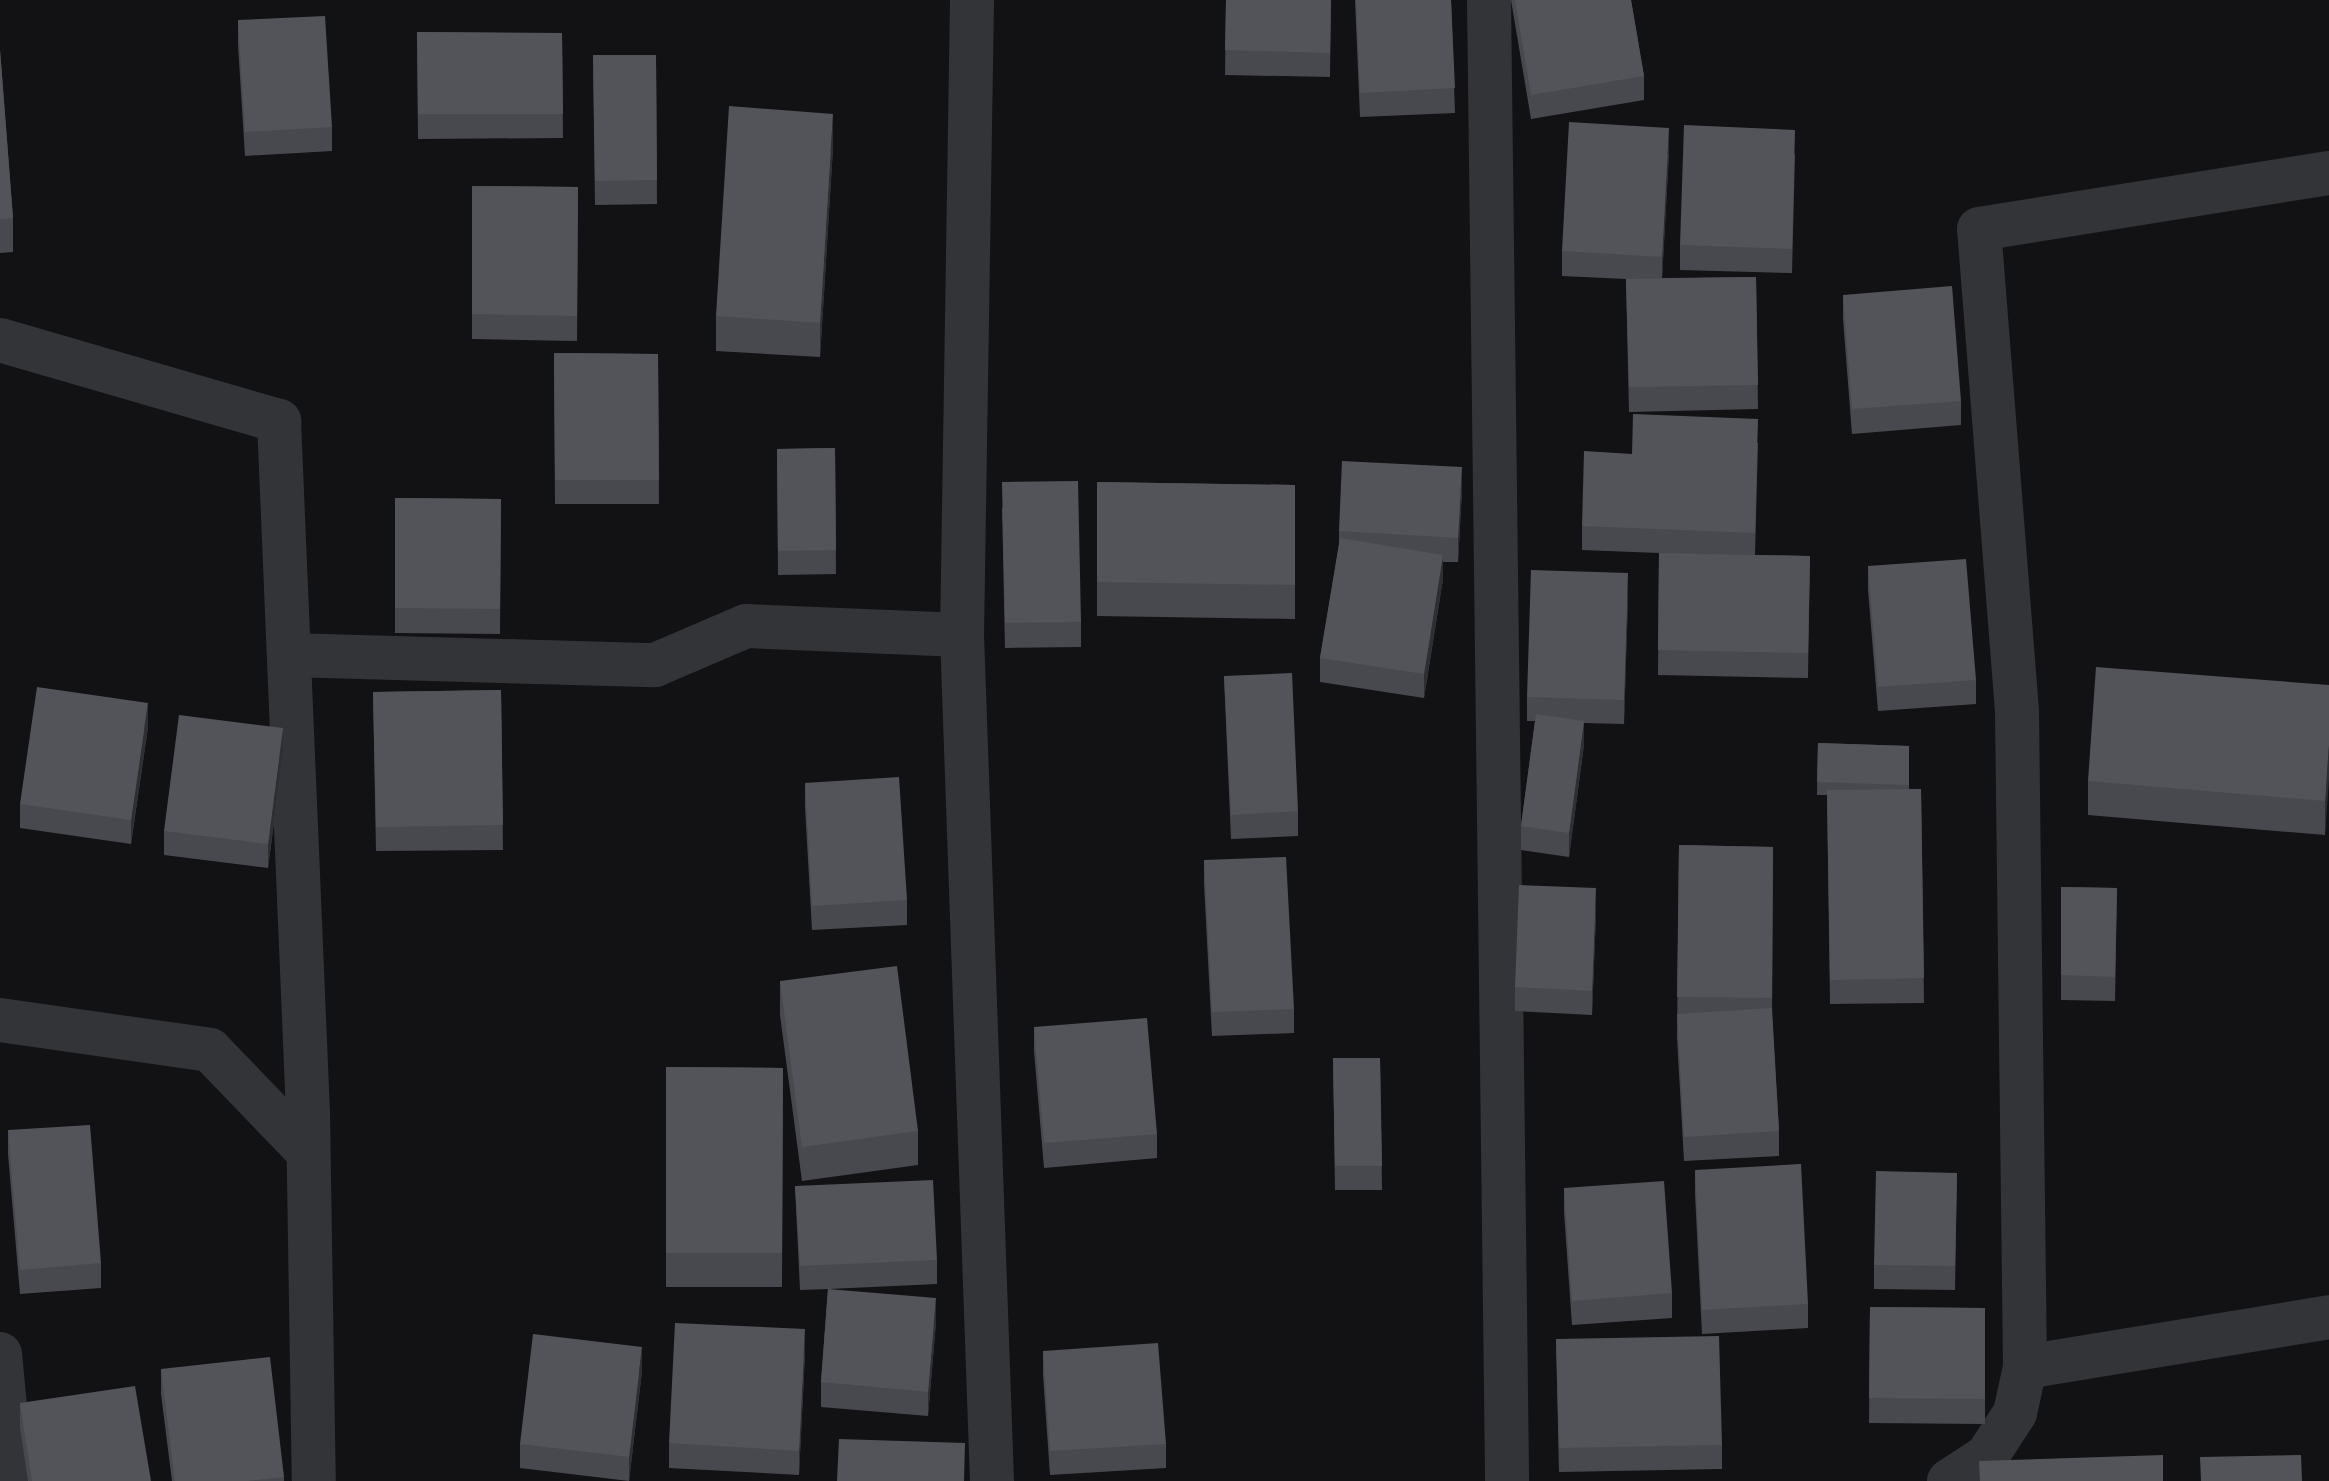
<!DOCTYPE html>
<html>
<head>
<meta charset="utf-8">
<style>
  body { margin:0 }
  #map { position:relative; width:2329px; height:1481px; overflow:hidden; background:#121214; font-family:Helvetica,sans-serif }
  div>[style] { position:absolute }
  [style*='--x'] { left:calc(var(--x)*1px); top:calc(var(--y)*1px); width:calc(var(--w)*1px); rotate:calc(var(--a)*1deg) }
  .street>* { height:44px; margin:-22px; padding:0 22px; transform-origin:22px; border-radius:22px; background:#333438 }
  .wall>* { inset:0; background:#48494f }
  .shaded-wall>* { inset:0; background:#2e2f33 }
  .building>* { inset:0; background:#525459 }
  span { translate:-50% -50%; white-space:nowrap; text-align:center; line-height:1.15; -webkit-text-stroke:7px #0d0d0f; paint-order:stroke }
</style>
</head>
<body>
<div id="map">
  <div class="street">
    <i style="--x:972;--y:0;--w:635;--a:90.9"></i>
    <i style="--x:962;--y:635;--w:847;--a:87.97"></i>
    <i style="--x:1489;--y:0;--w:1481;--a:89.3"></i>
    <i style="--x:0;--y:340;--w:291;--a:16.2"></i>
    <i style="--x:279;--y:421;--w:693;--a:87.6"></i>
    <i style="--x:308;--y:1113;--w:368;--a:89.1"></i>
    <i style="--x:289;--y:655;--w:366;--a:1.6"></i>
    <i style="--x:655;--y:665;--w:99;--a:-23.2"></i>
    <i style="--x:746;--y:626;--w:216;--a:2.4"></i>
    <i style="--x:0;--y:1020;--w:212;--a:8.1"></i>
    <i style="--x:210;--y:1050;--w:141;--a:46.1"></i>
    <i style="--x:0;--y:1354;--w:128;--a:84.6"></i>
    <i style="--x:2025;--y:1367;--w:308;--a:-9.3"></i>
    <i style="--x:1949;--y:1481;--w:45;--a:-33.3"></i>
    <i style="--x:1987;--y:1456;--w:51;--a:-56.9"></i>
    <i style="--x:2015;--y:1413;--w:47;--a:-77.7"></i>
    <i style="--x:2025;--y:1367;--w:656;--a:-90.7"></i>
    <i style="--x:2017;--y:711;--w:483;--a:-94.5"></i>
    <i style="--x:1979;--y:229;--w:354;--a:-9.1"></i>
  </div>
  <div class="wall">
    <i style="clip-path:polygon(1226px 0,1331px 0,1330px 77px,1225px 75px)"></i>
    <i style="clip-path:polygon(1355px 0,1451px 0,1455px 113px,1360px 117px)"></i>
    <i style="clip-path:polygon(1511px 0,1631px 0,1644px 76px,1644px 100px,1531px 119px)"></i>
    <i style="clip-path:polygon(238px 20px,332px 127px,332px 151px,245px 156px,238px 45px)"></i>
    <i style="clip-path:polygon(417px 32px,562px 33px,563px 138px,418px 139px)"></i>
    <i style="clip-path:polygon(0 50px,13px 218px,13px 252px,0 253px)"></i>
    <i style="clip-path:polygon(593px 55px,656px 55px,657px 204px,595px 205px)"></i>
    <i style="clip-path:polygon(833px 148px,820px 357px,716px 351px,716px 316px)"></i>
    <i style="clip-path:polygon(1669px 153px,1662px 278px,1756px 277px,1758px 409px,1629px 412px,1626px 279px,1562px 276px,1562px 251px)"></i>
    <i style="clip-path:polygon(1795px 154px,1792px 273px,1680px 270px,1680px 245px)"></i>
    <i style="clip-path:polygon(472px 186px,578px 187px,577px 341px,472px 339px)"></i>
    <i style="clip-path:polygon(1843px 295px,1961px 401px,1961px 425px,1852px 434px,1843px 319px)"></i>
    <i style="clip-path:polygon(554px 353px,658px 354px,659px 504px,555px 504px)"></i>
    <i style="clip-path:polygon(1758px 443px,1755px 555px,1810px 556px,1808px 678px,1658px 675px,1659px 553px,1582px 550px,1582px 526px,1632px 454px)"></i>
    <i style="clip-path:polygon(835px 448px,836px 574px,778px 575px,777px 449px)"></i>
    <i style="clip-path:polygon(1097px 482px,1295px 485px,1295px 619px,1097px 616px)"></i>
    <i style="clip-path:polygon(1462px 491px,1458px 562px,1443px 562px,1443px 579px,1424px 698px,1320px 682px,1320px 658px,1339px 545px,1339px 531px)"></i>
    <i style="clip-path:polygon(395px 498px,501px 499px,500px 634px,395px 633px)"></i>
    <i style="clip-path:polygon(1002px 507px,1081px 622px,1081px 647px,1005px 648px)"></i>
    <i style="clip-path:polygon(1868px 566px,1976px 680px,1976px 704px,1878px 711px,1868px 590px)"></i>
    <i style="clip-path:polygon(1628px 597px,1624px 724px,1584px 723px,1584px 745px,1569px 857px,1521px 850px,1521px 826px,1535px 721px,1527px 721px,1527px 697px)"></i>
    <i style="clip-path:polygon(1224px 676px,1298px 811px,1298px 836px,1231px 839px)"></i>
    <i style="clip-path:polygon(2329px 685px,2325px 835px,2088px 815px,2088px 781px)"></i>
    <i style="clip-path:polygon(501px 690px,503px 850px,376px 851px,373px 692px)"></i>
    <i style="clip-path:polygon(148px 727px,131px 844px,20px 828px,20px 804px)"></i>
    <i style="clip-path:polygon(1818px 743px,1909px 746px,1909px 789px,1921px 789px,1924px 1003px,1830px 1004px,1827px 795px,1817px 795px)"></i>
    <i style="clip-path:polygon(283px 753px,268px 868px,164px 855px,164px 831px)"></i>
    <i style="clip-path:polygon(805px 783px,907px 900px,907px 925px,812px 930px,805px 807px)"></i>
    <i style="clip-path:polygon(1679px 845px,1773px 847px,1772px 1018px,1779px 1131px,1779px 1156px,1684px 1161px,1677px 1038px)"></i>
    <i style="clip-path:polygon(1204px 860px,1294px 1009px,1294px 1033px,1212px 1036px,1204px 884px)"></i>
    <i style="clip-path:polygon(2061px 887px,2117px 888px,2115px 1001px,2061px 1000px)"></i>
    <i style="clip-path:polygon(1596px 913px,1592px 1015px,1515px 1011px,1515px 987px)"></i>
    <i style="clip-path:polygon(780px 981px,918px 1131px,918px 1165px,802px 1181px,780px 1015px)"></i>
    <i style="clip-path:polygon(1034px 1027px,1157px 1134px,1157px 1158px,1044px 1168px,1034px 1051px)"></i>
    <i style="clip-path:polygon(1333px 1058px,1380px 1058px,1382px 1190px,1335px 1190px)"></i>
    <i style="clip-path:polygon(666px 1067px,783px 1068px,782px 1287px,666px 1287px)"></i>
    <i style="clip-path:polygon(8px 1130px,101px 1263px,101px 1288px,20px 1294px,8px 1154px)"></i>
    <i style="clip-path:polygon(1695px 1170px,1808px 1304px,1808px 1328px,1702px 1334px,1695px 1194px)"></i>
    <i style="clip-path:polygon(1957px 1173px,1955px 1290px,1874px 1289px,1874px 1265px)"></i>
    <i style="clip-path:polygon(795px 1186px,937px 1260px,937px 1284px,829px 1289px,936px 1322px,928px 1416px,821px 1407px,821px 1382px,828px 1289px,800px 1290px)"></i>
    <i style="clip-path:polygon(1564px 1188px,1672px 1293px,1672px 1318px,1572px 1325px,1564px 1212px)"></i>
    <i style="clip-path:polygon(1870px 1307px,1985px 1308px,1985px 1424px,1869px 1423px)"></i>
    <i style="clip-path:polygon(1556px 1339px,1722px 1445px,1722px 1469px,1559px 1472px)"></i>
    <i style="clip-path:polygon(1043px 1351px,1166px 1444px,1166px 1468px,1050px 1475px,1043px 1375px)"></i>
    <i style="clip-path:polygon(805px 1354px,799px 1475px,669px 1468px,669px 1443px)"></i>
    <i style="clip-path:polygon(161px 1369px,284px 1477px,284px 1481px,172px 1481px,161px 1394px)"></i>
    <i style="clip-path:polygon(642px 1371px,629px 1481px,520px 1468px,520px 1444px)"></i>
    <i style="clip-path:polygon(20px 1403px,151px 1481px,28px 1481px,20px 1427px)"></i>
  </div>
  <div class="shaded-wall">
    <i style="clip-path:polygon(833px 114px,833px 148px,820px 357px,820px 323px)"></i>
    <i style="clip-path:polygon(1669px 128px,1669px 153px,1662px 281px,1662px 257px)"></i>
    <i style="clip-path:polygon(1462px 467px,1462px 491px,1458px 562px,1458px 538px)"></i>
    <i style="clip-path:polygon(1443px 555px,1443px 579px,1424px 698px,1424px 674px)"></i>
    <i style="clip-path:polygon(1628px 573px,1628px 597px,1624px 724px,1624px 700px)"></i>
    <i style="clip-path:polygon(148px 703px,148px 727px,131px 844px,131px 820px)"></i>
    <i style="clip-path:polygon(1584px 721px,1584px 745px,1569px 857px,1569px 833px)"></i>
    <i style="clip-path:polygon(283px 728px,283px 753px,268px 868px,268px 844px)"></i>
    <i style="clip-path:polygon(2329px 745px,2329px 779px,2325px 835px,2325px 801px)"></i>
    <i style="clip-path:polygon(1596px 888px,1596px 913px,1592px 1015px,1592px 991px)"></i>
    <i style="clip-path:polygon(936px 1298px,936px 1322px,928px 1416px,928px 1392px)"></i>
    <i style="clip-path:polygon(805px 1329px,805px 1354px,799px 1475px,799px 1451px)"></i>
    <i style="clip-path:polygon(642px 1347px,642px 1371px,629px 1481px,629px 1457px)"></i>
  </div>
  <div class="building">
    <i style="clip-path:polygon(1226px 0,1331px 0,1330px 53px,1225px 50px)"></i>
    <i style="clip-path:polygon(1356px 0,1451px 0,1455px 88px,1360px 93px)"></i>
    <i style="clip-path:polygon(1515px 0,1631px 0,1644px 76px,1531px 95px)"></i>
    <i style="clip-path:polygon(325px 16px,332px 127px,245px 132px,238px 20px)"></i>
    <i style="clip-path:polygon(417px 32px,562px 33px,563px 114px,418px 114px)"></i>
    <i style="clip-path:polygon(0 50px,13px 218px,0 219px)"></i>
    <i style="clip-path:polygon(593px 55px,656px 55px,657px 180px,595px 181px)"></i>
    <i style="clip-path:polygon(729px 106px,833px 114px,820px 323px,716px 316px)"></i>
    <i style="clip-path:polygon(1569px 122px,1669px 128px,1662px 257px,1562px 251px)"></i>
    <i style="clip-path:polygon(1684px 125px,1795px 130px,1792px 249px,1680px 245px)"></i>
    <i style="clip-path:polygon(472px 186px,578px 187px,577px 316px,472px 314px)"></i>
    <i style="clip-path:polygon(1756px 277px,1758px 385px,1629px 387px,1626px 279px)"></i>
    <i style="clip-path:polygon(1952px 286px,1961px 401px,1852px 409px,1843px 295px)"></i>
    <i style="clip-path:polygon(554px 353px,658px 354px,659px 480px,555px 480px)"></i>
    <i style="clip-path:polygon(1633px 414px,1758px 419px,1755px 533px,1582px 526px,1584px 451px,1632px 454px)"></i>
    <i style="clip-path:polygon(835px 448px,836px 550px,778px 551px,777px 449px)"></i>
    <i style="clip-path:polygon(1342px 461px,1462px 467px,1458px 538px,1339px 531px)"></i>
    <i style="clip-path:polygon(1078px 481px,1081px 622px,1005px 623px,1002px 482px)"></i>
    <i style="clip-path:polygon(1097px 482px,1295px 485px,1295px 585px,1097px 582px)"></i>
    <i style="clip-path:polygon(395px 498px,501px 499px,500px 609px,395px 608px)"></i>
    <i style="clip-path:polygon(1340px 538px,1443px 555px,1424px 674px,1320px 658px)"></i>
    <i style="clip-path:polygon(1659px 553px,1810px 556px,1808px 653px,1658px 650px)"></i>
    <i style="clip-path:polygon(1966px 559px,1976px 680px,1878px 687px,1868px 566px)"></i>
    <i style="clip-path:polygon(1531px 570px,1628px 573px,1624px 700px,1527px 697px)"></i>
    <i style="clip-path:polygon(2096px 667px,2329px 685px,2329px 745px,2325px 801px,2088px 781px)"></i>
    <i style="clip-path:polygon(1292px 673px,1298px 811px,1231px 815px,1224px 676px)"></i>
    <i style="clip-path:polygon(37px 687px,148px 703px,131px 820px,20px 804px)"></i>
    <i style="clip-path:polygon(501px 690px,503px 825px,376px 827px,373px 692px)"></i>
    <i style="clip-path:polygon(1536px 714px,1584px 721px,1569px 833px,1521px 826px)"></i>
    <i style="clip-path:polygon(179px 715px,283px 728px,268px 844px,164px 831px)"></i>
    <i style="clip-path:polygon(1818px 743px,1909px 746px,1909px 785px,1817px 782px)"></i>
    <i style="clip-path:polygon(899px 777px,907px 900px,812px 906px,805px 783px)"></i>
    <i style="clip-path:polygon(1921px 789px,1924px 978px,1830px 980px,1827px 790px)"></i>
    <i style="clip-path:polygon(1679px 845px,1773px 847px,1772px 998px,1677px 997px)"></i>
    <i style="clip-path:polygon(1286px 857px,1294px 1009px,1212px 1012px,1204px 860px)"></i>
    <i style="clip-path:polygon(1519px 885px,1596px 888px,1592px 991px,1515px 987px)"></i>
    <i style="clip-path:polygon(2061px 887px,2117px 888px,2115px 977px,2061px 975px)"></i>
    <i style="clip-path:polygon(897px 966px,918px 1131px,802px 1147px,780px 981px)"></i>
    <i style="clip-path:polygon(1772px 1008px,1779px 1131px,1684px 1137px,1677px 1014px)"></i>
    <i style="clip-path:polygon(1147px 1018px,1157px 1134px,1044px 1143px,1034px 1027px)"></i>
    <i style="clip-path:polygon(1333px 1058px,1380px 1058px,1382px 1166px,1335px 1166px)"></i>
    <i style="clip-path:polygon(666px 1067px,783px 1068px,782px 1253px,666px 1253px)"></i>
    <i style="clip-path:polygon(90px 1125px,101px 1263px,20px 1270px,8px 1130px)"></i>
    <i style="clip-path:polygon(1801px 1164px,1808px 1304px,1702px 1310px,1695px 1170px)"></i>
    <i style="clip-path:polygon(1876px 1171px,1957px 1173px,1955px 1266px,1874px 1265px)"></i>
    <i style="clip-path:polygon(933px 1180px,937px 1260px,800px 1266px,795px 1186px)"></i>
    <i style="clip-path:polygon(1664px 1181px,1672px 1293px,1572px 1301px,1564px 1188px)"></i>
    <i style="clip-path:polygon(828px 1289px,936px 1298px,928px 1392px,821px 1382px)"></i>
    <i style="clip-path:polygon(1870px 1307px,1985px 1308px,1985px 1399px,1869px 1398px)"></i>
    <i style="clip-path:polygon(675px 1323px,805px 1329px,799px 1451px,669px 1443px)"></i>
    <i style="clip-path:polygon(533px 1334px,642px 1347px,629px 1457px,520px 1444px)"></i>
    <i style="clip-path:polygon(1719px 1336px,1722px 1445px,1559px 1448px,1556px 1339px)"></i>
    <i style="clip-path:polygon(1158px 1343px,1166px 1444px,1050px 1451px,1043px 1351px)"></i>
    <i style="clip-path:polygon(270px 1357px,284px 1477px,247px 1481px,175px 1481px,161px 1369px)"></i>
    <i style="clip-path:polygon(135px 1386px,151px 1481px,32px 1481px,20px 1403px)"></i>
    <i style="clip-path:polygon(839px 1439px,965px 1443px,964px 1481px,837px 1481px)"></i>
    <i style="clip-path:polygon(2163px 1455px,2163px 1481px,1980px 1481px,1979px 1461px)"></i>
    <i style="clip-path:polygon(2301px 1455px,2302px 1481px,2201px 1481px,2200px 1457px)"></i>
  </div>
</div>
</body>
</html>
